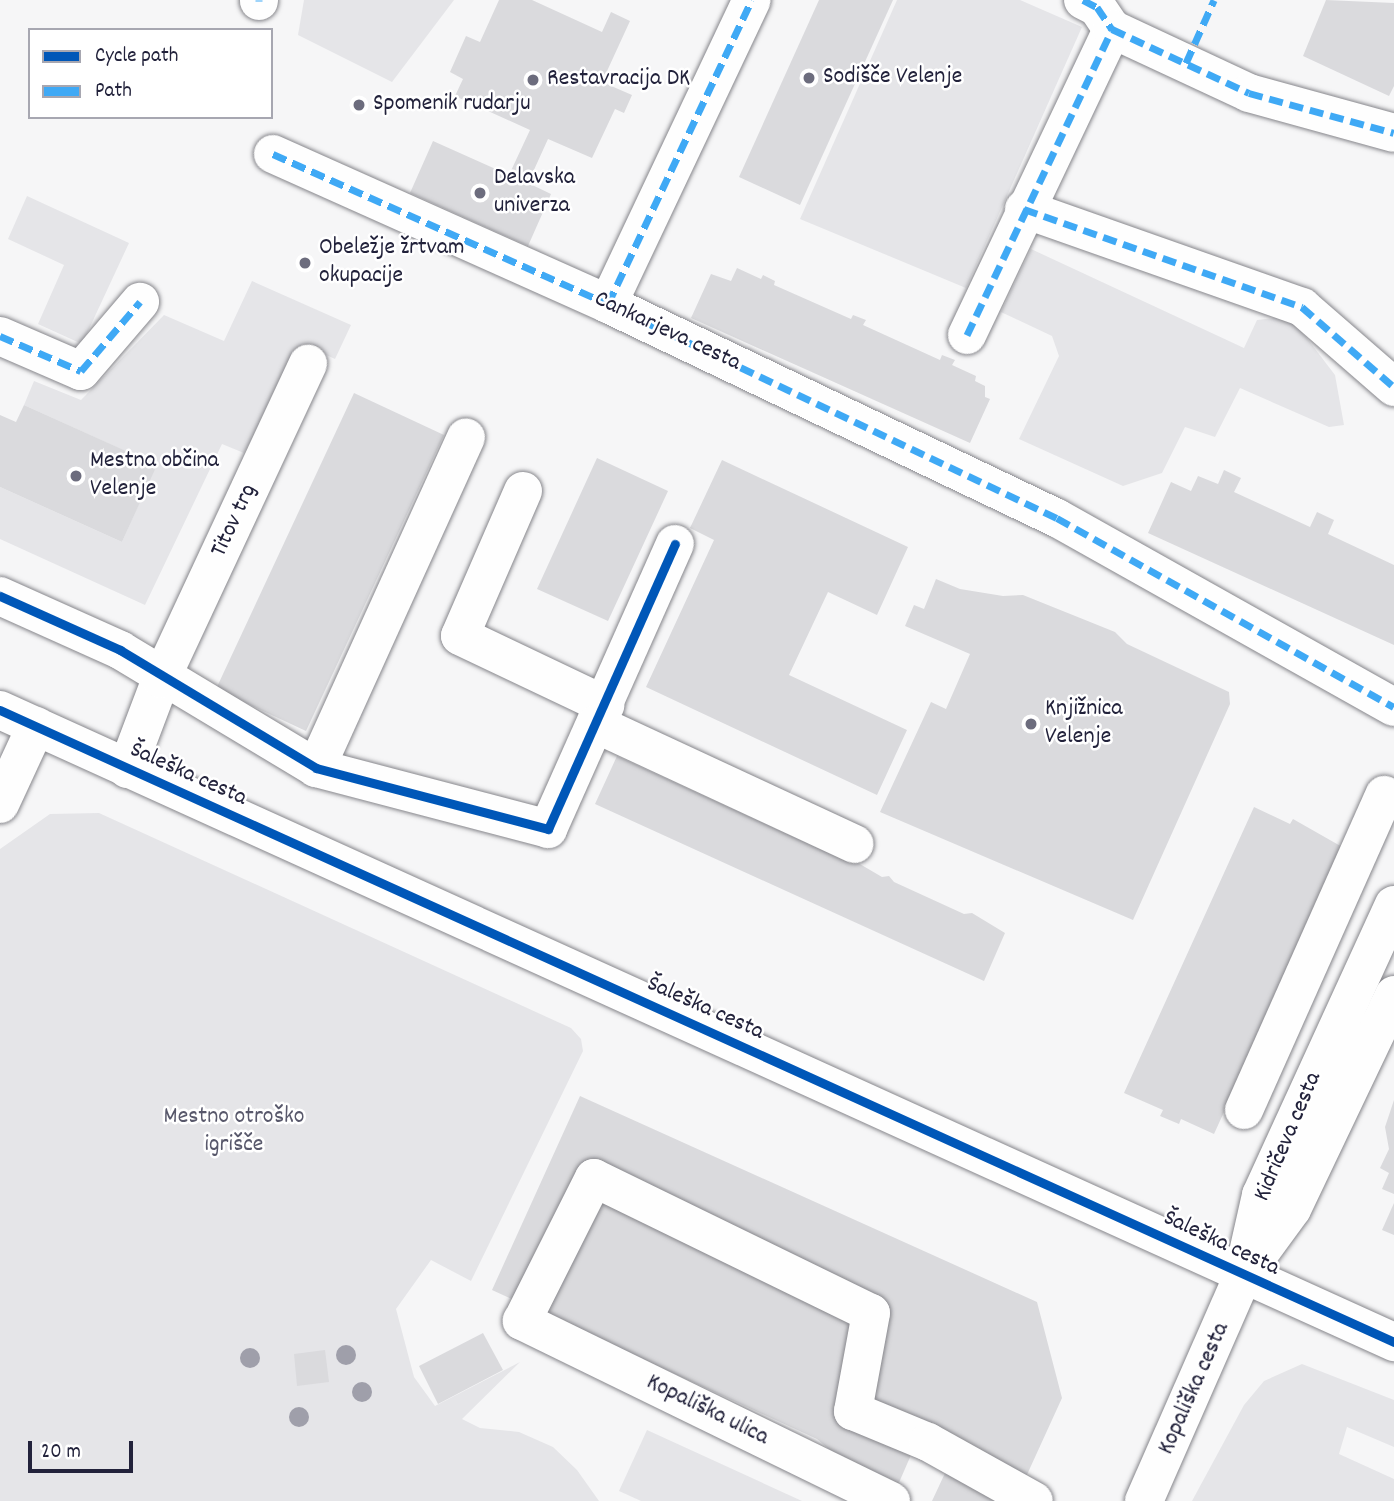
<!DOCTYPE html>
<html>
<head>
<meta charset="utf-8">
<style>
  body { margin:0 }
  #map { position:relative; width:1394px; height:1501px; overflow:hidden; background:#f6f6f7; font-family:Dekko,sans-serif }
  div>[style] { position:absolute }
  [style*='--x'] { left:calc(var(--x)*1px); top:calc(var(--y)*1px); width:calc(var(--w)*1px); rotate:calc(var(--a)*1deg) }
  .built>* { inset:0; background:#e5e5e8 }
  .building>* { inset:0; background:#dadadd }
  .roads { filter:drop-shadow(0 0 2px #86868b) drop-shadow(0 0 2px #86868b) }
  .minor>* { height:38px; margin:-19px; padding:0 19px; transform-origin:19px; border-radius:19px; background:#fefefe }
  .major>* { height:38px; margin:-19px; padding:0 19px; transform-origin:19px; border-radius:19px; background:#fefefe }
  .quiet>* { height:7px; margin-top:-3.5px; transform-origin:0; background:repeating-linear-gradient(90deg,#3fa9f5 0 14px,transparent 0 21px) }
  .cycleway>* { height:9px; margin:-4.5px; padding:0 4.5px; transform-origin:4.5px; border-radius:4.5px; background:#0057b8 }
  .trees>* { width:20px; height:20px; margin:-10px; border-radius:50%; background:#9f9faa }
  .dots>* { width:19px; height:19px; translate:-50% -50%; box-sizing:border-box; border:4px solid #fff; border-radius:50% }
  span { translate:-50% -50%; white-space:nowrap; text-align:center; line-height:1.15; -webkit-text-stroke:5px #fff; paint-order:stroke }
  .poi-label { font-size:24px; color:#22223b }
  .left { translate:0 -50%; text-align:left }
  .street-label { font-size:24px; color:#22223b }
  .park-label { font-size:24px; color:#58586b }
  .legend { position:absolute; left:28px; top:28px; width:245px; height:91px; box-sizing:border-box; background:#fff; border:2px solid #a7a7b1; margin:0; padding:9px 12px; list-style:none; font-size:21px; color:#22223b }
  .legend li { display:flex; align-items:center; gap:14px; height:35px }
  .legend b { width:35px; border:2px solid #a7a7b1 }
  .scale { position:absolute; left:28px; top:1441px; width:105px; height:32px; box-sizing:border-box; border:4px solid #22223b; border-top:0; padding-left:9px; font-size:21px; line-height:24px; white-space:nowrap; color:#22223b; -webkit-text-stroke:5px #fff; paint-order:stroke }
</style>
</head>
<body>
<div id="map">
  <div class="built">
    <i style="clip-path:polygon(304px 0,454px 0,392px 82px,298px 35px)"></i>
    <i style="clip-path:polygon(897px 0,1020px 0,1082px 27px,966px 288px,800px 219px)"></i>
    <i style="clip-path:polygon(27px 196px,129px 243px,82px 344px,38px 324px,64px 265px,8px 239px)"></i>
    <i style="clip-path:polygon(1031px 249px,1244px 348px,1257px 320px,1290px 316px,1335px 375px,1344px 425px,1329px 427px,1240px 388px,1215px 437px,1185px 427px,1162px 473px,1123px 486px,1019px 439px,1059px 356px,1052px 336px,1001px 312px)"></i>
    <i style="clip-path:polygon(252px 281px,351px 325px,335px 359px,302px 344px,244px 453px,222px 444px,145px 605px,0 539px,0 487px,122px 542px,156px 465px,24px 405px,34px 381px,81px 400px,164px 315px,224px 341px)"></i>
    <i style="clip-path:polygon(99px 813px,571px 1028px,581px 1039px,583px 1051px,471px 1281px,431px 1260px,396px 1309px,414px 1377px,435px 1406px,520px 1362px,462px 1419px,480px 1428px,519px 1432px,553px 1447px,577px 1470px,599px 1501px,0 1501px,0 849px,50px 814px)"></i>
    <i style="clip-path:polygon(1302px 1364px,1394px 1400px,1394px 1447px,1347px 1427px,1339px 1454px,1394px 1479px,1394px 1501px,1192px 1501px,1244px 1405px,1264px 1381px)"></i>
    <i style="clip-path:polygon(647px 1430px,802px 1501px,641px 1501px,619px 1491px)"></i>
  </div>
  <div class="building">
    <i style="clip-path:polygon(499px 0,532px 0,602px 32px,611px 12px,630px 21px,602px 82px,632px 95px,624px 113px,615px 109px,592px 158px,548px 139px,528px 183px,551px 194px,528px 246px,410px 193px,433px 141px,509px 175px,530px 130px,455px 96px,463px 79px,450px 72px,466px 36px,480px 42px)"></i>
    <i style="clip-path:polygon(819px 0,893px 0,800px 205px,739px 177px)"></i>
    <i style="clip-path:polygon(1326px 0,1394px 3px,1394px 86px,1389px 96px,1303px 56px)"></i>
    <i style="clip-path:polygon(737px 268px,761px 279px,763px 275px,775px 281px,774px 285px,851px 319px,853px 315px,866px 320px,863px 325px,940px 360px,942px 355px,955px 360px,952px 365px,976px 376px,975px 381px,985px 386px,985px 397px,990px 399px,970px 443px,691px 318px,711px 274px,731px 281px)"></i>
    <i style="clip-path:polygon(354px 393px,444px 435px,306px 731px,216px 689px)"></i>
    <i style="clip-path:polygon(24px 405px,157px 465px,122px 542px,0 487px,0 415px,16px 422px)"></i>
    <i style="clip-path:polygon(597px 458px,668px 491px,608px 621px,537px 589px)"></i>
    <i style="clip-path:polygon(722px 460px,908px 547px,877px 615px,828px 592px,789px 675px,907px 730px,877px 795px,646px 687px,714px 540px,690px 528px)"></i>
    <i style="clip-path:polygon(1224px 470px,1241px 478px,1234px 492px,1310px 527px,1317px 512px,1334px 520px,1328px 534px,1394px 565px,1394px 645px,1148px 533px,1171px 482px,1191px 491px,1198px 476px,1218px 484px)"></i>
    <i style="clip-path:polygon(936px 579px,960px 589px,1003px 596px,1023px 595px,1115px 632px,1127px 644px,1229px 692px,1230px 704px,1133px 920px,880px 812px,931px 702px,946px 709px,970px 654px,905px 626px,914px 605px,924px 609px)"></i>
    <i style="clip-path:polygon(617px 756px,846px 861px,853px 860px,882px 877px,889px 876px,894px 882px,964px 914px,972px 913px,1005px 933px,984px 981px,595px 804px)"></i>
    <i style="clip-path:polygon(1254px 807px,1290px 824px,1293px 819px,1344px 848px,1214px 1134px,1181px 1119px,1179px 1124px,1160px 1116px,1163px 1110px,1124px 1093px)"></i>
    <i style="clip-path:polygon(580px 1096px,1037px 1302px,1062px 1398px,1015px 1501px,932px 1501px,960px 1441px,924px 1425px,891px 1501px,817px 1439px,492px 1290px)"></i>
    <i style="clip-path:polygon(1394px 1100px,1394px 1194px,1382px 1189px,1389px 1173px,1380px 1168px,1389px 1149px,1385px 1127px)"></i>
    <i style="clip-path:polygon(1394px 1203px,1394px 1235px,1382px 1230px)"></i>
    <i style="clip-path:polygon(483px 1333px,503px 1370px,438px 1404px,419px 1366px)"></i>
    <i style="clip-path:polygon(325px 1350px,329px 1382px,297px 1386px,294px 1354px)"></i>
  </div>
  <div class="roads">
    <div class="minor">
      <i style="--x:1083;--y:0;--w:16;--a:27"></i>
      <i style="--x:1097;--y:7;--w:27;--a:56"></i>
      <i style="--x:259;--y:1;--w:1;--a:-90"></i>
      <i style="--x:273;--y:154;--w:367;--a:24.1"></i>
      <i style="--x:608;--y:304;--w:497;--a:25.5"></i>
      <i style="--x:1057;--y:518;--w:386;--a:29.3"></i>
      <i style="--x:1024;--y:209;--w:295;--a:19.4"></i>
      <i style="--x:1302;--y:307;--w:122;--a:41"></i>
      <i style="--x:608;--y:304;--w:336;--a:-64.7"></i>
      <i style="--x:967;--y:335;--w:339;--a:-64.6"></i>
      <i style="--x:1112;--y:29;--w:151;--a:25"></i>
      <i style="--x:1249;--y:93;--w:150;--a:15.4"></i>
      <i style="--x:0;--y:336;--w:88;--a:23.4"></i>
      <i style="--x:81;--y:371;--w:91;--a:-49.5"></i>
      <i style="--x:523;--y:491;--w:158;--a:113.5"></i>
      <i style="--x:460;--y:636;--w:161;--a:25.4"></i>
      <i style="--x:0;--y:596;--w:132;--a:24.2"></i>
      <i style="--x:120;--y:650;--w:229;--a:31"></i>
      <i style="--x:316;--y:768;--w:240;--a:14.7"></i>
      <i style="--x:548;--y:829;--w:312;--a:-66"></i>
      <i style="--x:596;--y:724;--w:285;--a:24.9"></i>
      <i style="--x:316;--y:768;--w:363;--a:-65.6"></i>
      <i style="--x:127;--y:769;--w:96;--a:-69.3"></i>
      <i style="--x:161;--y:679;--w:348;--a:-65"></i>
      <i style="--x:0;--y:804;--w:86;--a:-65.2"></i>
      <i style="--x:1244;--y:1110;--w:345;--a:-66"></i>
      <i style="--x:891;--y:1501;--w:411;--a:-154"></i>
      <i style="--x:522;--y:1321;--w:160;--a:-63.3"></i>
      <i style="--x:594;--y:1178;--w:308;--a:26"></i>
      <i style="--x:871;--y:1313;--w:100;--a:100.4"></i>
      <i style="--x:853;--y:1411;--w:81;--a:22.5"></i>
      <i style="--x:928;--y:1442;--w:121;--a:29.1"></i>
      <i style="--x:1144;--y:1501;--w:247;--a:-66.3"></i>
    </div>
    <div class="major">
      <i style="--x:0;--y:710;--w:1531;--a:24.39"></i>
      <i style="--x:1251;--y:1265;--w:69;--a:-53.8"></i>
      <i style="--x:1292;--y:1209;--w:237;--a:-64.5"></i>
      <i style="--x:1243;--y:1275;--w:82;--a:-77.3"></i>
      <i style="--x:1261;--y:1195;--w:319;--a:-65.4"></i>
    </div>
  </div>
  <div class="quiet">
    <i style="--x:1083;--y:0;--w:16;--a:27"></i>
    <i style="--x:1097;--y:7;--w:27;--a:56"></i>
    <i style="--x:259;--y:1;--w:1;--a:-90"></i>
    <i style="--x:1186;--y:63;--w:69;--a:-66"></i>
    <i style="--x:273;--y:154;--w:367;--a:24.1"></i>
    <i style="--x:608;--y:304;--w:497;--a:25.5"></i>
    <i style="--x:1057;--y:518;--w:386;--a:29.3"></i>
    <i style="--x:1024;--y:209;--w:295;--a:19.4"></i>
    <i style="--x:1302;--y:307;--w:122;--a:41"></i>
    <i style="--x:608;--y:304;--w:336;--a:-64.7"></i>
    <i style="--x:967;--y:335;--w:339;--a:-64.6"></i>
    <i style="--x:1112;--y:29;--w:151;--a:25"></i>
    <i style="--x:1249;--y:93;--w:150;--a:15.4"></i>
    <i style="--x:0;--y:336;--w:88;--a:23.4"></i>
    <i style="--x:81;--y:371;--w:91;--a:-49.5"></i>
  </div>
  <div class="cycleway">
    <i style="--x:0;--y:596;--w:132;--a:24.2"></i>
    <i style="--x:120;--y:650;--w:229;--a:31"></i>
    <i style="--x:316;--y:768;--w:240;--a:14.7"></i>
    <i style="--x:548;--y:829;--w:312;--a:-66"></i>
    <i style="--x:0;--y:710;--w:1531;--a:24.39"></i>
  </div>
  <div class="trees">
    <i style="left:346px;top:1355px"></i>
    <i style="left:250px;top:1358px"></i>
    <i style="left:362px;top:1392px"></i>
    <i style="left:299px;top:1417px"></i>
  </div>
  <div class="dots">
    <i style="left:809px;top:78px;background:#6c6c7d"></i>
    <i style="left:533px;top:80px;background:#6c6c7d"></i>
    <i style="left:359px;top:105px;background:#6c6c7d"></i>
    <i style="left:480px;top:193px;background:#6c6c7d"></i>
    <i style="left:305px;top:263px;background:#6c6c7d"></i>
    <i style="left:76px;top:476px;background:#6c6c7d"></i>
    <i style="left:1031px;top:724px;background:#6c6c7d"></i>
  </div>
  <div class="poi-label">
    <span class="left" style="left:823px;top:78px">Sodišče Velenje</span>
    <span class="left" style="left:547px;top:80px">Restavracija DK</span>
    <span class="left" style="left:373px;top:105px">Spomenik rudarju</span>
    <span class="left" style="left:494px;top:193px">Delavska<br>univerza</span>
    <span class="left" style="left:319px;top:263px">Obeležje žrtvam<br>okupacije</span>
    <span class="left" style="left:90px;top:476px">Mestna občina<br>Velenje</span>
    <span class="left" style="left:1045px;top:724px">Knjižnica<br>Velenje</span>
  </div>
  <div class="street-label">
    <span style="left:667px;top:332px;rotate:25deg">Cankarjeva cesta</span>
    <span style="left:235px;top:521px;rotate:-65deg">Titov trg</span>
    <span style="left:188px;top:775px;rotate:24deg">Šaleška cesta</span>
    <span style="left:705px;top:1009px;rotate:24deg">Šaleška cesta</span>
    <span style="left:1289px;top:1137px;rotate:-67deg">Kidričeva cesta</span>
    <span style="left:1221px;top:1244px;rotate:25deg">Šaleška cesta</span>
    <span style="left:1195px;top:1389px;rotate:-66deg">Kopališka cesta</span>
    <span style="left:707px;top:1411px;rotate:26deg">Kopališka ulica</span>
  </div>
  <div class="park-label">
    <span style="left:234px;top:1132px">Mestno otroško<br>igrišče</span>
  </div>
  <ul class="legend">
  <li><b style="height:9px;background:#0057b8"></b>Cycle path</li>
  <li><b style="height:9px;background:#3fa9f5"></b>Path</li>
  </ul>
  <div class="scale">20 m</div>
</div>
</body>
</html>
